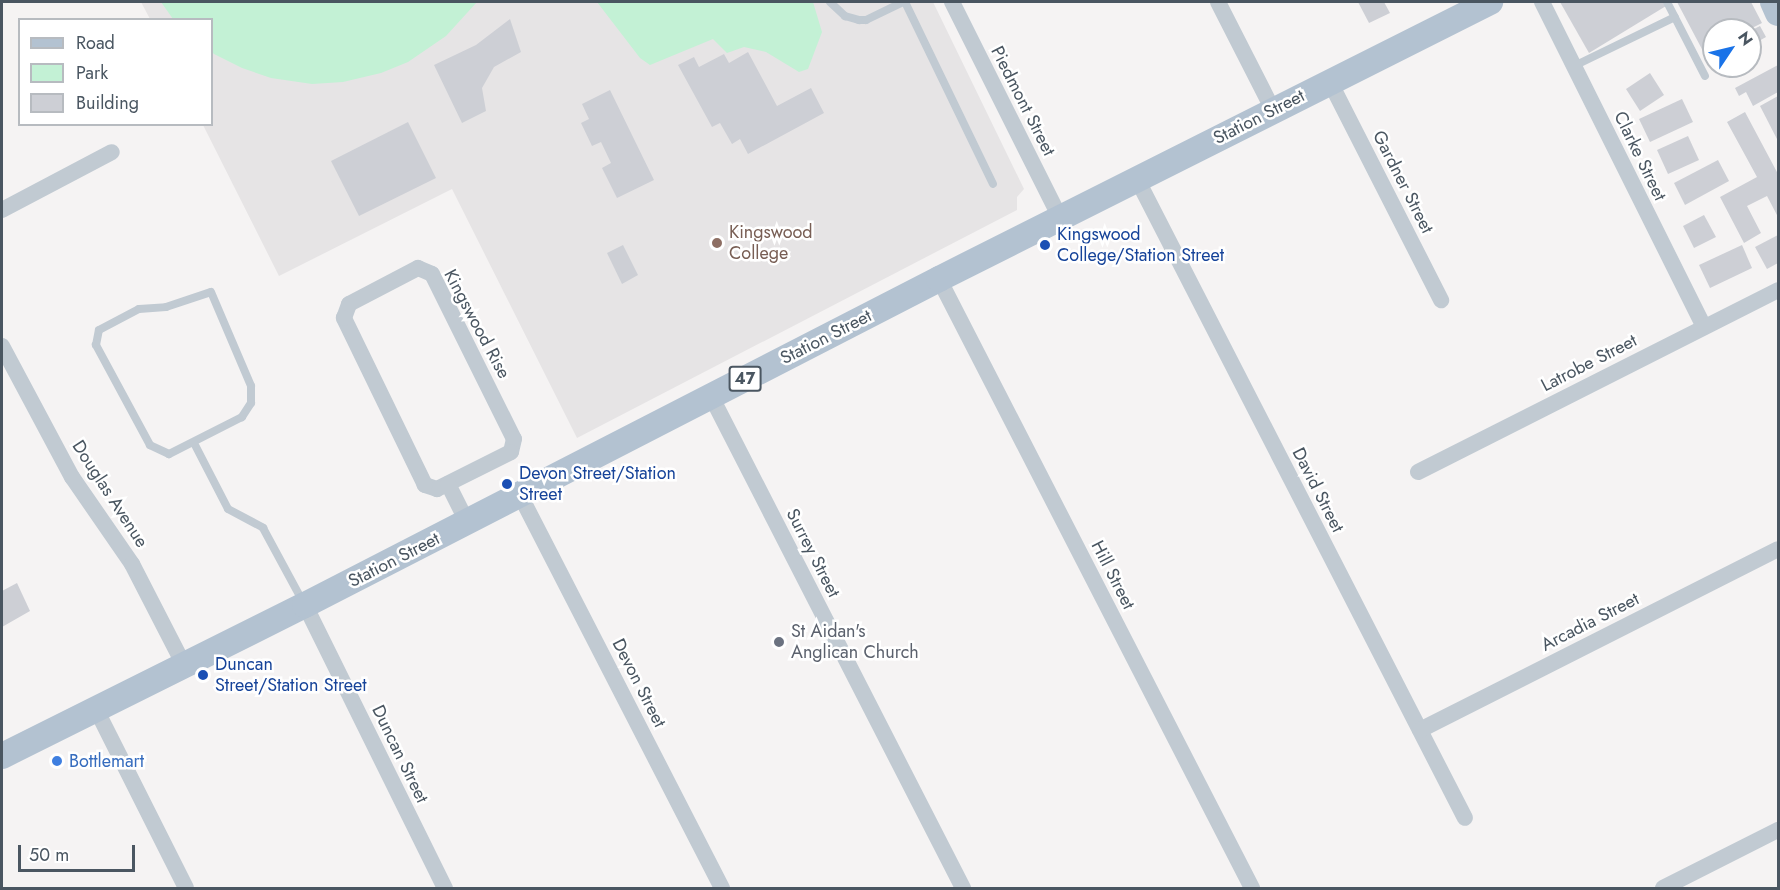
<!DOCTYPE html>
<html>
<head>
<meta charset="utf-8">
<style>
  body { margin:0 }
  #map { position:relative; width:1780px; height:890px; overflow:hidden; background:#f5f3f3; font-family:Jost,sans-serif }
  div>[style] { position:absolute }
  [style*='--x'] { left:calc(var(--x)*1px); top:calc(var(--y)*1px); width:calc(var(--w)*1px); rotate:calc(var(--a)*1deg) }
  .education>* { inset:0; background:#e6e4e5 }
  .green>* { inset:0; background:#c3f1d5 }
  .building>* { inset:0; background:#cdcfd5 }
  .service>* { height:8px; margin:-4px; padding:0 4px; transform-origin:4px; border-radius:4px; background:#c1cad2 }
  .minor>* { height:16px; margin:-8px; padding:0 8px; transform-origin:8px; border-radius:8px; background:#c1cad2 }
  .primary>* { height:26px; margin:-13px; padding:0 13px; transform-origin:13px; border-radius:13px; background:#b3c2d1 }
  .dots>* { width:16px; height:16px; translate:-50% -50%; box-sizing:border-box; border:3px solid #fff; border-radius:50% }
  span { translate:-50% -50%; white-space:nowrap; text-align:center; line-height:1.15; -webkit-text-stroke:5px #fff; paint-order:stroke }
  .shield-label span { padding:2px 4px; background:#fff; border:2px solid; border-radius:4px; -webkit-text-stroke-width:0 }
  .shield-label { font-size:16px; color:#4a5661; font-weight:700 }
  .street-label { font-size:18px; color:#4a5661 }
  .education-label { font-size:18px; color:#785e54 }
  .left { translate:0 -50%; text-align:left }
  .transit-label { font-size:18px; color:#164399 }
  .worship-label { font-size:18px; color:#5b616d }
  .shop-label { font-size:18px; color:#366cbe }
  .frame { position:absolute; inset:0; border:3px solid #4a5661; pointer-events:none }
  .legend { position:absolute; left:18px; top:18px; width:195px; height:108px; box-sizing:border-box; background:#fff; border:2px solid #b7bbc0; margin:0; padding:8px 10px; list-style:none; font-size:18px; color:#4a5661 }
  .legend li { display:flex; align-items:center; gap:12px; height:30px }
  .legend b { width:30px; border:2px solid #b7bbc0 }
  .north { position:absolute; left:1702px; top:18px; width:60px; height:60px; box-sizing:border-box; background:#fff; border:2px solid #b7bbc0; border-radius:50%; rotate:55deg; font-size:16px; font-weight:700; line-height:24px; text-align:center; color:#4a5661 }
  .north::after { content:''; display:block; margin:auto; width:21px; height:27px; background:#1a73e8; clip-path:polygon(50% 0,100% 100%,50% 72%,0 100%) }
  .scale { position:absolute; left:18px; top:845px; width:117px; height:27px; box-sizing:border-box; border:3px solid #4a5661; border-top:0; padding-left:8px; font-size:18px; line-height:21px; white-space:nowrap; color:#4a5661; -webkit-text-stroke:4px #fff; paint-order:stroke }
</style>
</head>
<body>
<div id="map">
  <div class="education">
    <i style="clip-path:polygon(141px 2px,933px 2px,1024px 189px,1017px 197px,1017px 210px,577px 438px,452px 189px,279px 276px,203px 125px,212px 124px,212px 20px,150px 19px)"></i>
  </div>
  <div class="green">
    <i style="clip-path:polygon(161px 2px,477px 2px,446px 36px,408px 62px,381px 73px,343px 82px,312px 84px,271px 78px,242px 68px,214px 54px,212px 52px,212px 20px,173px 19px)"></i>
    <i style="clip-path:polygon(597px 2px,813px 2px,822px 32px,808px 69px,799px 72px,766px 52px,744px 47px,727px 53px,713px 39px,650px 65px,640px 58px)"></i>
  </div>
  <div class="building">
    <i style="clip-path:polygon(1358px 2px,1384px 2px,1390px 13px,1369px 23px)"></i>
    <i style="clip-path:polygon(1560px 2px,1663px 2px,1666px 6px,1589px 53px)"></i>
    <i style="clip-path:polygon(1677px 2px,1751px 2px,1762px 23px,1748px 30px,1714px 30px,1714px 48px,1704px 53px)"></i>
    <i style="clip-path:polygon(510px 19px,521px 52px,494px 67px,482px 88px,486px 111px,462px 123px,434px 65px,476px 45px)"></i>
    <i style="clip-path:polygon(1760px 26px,1766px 37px,1750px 46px,1750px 31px)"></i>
    <i style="clip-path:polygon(748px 52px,777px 106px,811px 88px,824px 113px,748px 154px,740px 139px,732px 144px,720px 123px,712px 127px,678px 65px,694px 57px,699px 67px,724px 54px,729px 63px)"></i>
    <i style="clip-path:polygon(1778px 65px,1778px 92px,1753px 106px,1746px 92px,1739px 96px,1735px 88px)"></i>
    <i style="clip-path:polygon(1650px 73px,1664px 95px,1640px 111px,1626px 89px)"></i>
    <i style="clip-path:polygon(610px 90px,654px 180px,617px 198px,602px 168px,611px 163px,601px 142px,592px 146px,581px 123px,589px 119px,582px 104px)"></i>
    <i style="clip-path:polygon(1778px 96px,1778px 141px,1760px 106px)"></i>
    <i style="clip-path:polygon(1682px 99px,1693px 122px,1650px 142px,1639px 119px)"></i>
    <i style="clip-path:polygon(1745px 112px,1778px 174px,1778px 217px,1767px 196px,1747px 206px,1761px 233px,1744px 243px,1720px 197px,1757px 177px,1727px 122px)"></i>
    <i style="clip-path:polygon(408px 122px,436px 178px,359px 216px,331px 161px)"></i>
    <i style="clip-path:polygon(1688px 136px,1699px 160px,1668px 174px,1657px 150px)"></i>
    <i style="clip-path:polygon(1718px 160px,1729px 181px,1685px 205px,1674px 183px)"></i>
    <i style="clip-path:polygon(1704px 215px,1716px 237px,1694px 248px,1683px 226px)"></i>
    <i style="clip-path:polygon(1778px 235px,1778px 263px,1767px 269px,1755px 247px)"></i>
    <i style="clip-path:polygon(623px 245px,638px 275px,622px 284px,607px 253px)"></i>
    <i style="clip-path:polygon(1742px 245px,1752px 268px,1710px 288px,1699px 265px)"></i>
    <i style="clip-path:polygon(17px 583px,30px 611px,2px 627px,2px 591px)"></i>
  </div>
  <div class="service">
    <i style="--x:830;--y:2;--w:21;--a:43"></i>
    <i style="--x:845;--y:16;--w:15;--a:16"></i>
    <i style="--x:859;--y:20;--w:7;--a:0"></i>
    <i style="--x:866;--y:20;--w:41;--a:-25.9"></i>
    <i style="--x:905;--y:2;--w:202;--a:64.2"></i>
    <i style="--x:1667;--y:2;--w:83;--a:62.8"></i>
    <i style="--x:1574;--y:66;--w:112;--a:-25.9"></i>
    <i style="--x:211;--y:292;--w:102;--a:66.9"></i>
    <i style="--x:251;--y:386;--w:17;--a:90"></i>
    <i style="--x:251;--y:403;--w:17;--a:123"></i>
    <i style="--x:242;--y:417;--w:82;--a:153.1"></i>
    <i style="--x:169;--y:454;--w:21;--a:-155"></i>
    <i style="--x:150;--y:445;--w:114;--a:-118.4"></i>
    <i style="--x:96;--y:345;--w:15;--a:-79"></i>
    <i style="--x:99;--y:330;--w:45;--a:-27.7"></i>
    <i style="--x:139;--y:309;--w:27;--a:-4"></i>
    <i style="--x:166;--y:307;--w:47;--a:-18.4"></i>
    <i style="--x:194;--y:443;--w:74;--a:62.7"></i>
    <i style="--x:228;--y:509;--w:40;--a:28"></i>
    <i style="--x:263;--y:528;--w:84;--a:61.6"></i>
  </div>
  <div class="minor">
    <i style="--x:952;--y:2;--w:241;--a:63.4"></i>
    <i style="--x:1218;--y:2;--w:121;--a:63"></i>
    <i style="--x:1542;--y:2;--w:363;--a:63.5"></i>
    <i style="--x:1330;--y:82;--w:245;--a:63"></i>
    <i style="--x:1137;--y:179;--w:718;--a:62.83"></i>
    <i style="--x:2;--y:210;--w:124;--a:-27.8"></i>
    <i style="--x:418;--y:268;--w:15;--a:23"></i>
    <i style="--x:432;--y:274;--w:184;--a:63.6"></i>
    <i style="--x:514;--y:439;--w:13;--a:103"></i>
    <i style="--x:511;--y:452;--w:83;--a:153.4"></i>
    <i style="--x:437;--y:489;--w:13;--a:-162"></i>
    <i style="--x:425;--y:485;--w:186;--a:-115.9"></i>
    <i style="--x:344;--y:318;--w:15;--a:-70"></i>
    <i style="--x:349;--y:304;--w:78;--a:-27.6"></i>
    <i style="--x:939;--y:279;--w:685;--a:62.8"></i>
    <i style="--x:2;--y:346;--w:149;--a:61.9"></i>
    <i style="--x:72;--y:477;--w:106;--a:55.4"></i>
    <i style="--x:132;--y:564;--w:114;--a:62.8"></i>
    <i style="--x:711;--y:396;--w:553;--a:62.88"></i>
    <i style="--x:1418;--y:472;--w:403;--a:-26.8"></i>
    <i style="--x:448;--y:484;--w:42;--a:63.4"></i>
    <i style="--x:520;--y:495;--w:442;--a:62.8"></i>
    <i style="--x:305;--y:605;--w:316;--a:63.7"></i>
    <i style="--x:96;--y:709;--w:200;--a:63.3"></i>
    <i style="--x:1420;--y:730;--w:401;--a:-26.8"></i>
    <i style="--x:1663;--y:888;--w:129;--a:-26.8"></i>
  </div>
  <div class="primary">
    <i style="--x:1773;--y:2;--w:12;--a:66"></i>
    <i style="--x:2;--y:756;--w:339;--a:-26.5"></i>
    <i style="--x:305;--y:605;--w:713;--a:-27.21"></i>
    <i style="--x:939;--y:279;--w:617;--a:-26.69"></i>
  </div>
  <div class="dots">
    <i style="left:717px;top:243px;background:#8d6e63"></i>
    <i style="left:1045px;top:245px;background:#1a4fb4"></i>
    <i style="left:507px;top:484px;background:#1a4fb4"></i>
    <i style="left:779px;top:642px;background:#6b7280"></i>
    <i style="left:203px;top:675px;background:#1a4fb4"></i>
    <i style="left:57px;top:761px;background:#3f7fe0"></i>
  </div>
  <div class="shield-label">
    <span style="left:745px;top:379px">47</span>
  </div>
  <div class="street-label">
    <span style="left:1023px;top:101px;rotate:63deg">Piedmont Street</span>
    <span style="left:1259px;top:117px;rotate:-27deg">Station Street</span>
    <span style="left:1640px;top:156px;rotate:64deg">Clarke Street</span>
    <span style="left:1403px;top:182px;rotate:63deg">Gardner Street</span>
    <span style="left:477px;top:324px;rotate:62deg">Kingswood Rise</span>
    <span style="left:826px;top:337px;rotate:-27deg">Station Street</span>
    <span style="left:1589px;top:363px;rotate:-27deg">Latrobe Street</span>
    <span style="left:1318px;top:490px;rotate:63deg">David Street</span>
    <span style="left:110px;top:494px;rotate:57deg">Douglas Avenue</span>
    <span style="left:813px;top:553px;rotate:63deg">Surrey Street</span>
    <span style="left:394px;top:560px;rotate:-27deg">Station Street</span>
    <span style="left:1113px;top:575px;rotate:63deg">Hill Street</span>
    <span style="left:1590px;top:622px;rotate:-27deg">Arcadia Street</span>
    <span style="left:639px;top:683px;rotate:63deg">Devon Street</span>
    <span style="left:400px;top:754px;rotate:64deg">Duncan Street</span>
  </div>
  <div class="education-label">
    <span class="left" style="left:729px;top:243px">Kingswood<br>College</span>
  </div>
  <div class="transit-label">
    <span class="left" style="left:1057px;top:245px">Kingswood<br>College/Station Street</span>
    <span class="left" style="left:519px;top:484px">Devon Street/Station<br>Street</span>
    <span class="left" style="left:215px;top:675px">Duncan<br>Street/Station Street</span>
  </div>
  <div class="worship-label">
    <span class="left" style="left:791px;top:642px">St Aidan's<br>Anglican Church</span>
  </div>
  <div class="shop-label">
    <span class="left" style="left:69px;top:761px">Bottlemart</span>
  </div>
  <div class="frame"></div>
  <ul class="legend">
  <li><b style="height:8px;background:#b3c2d1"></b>Road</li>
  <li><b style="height:16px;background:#c3f1d5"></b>Park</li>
  <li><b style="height:16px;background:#cdcfd5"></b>Building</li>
  </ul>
  <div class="north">N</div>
  <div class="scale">50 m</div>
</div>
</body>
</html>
